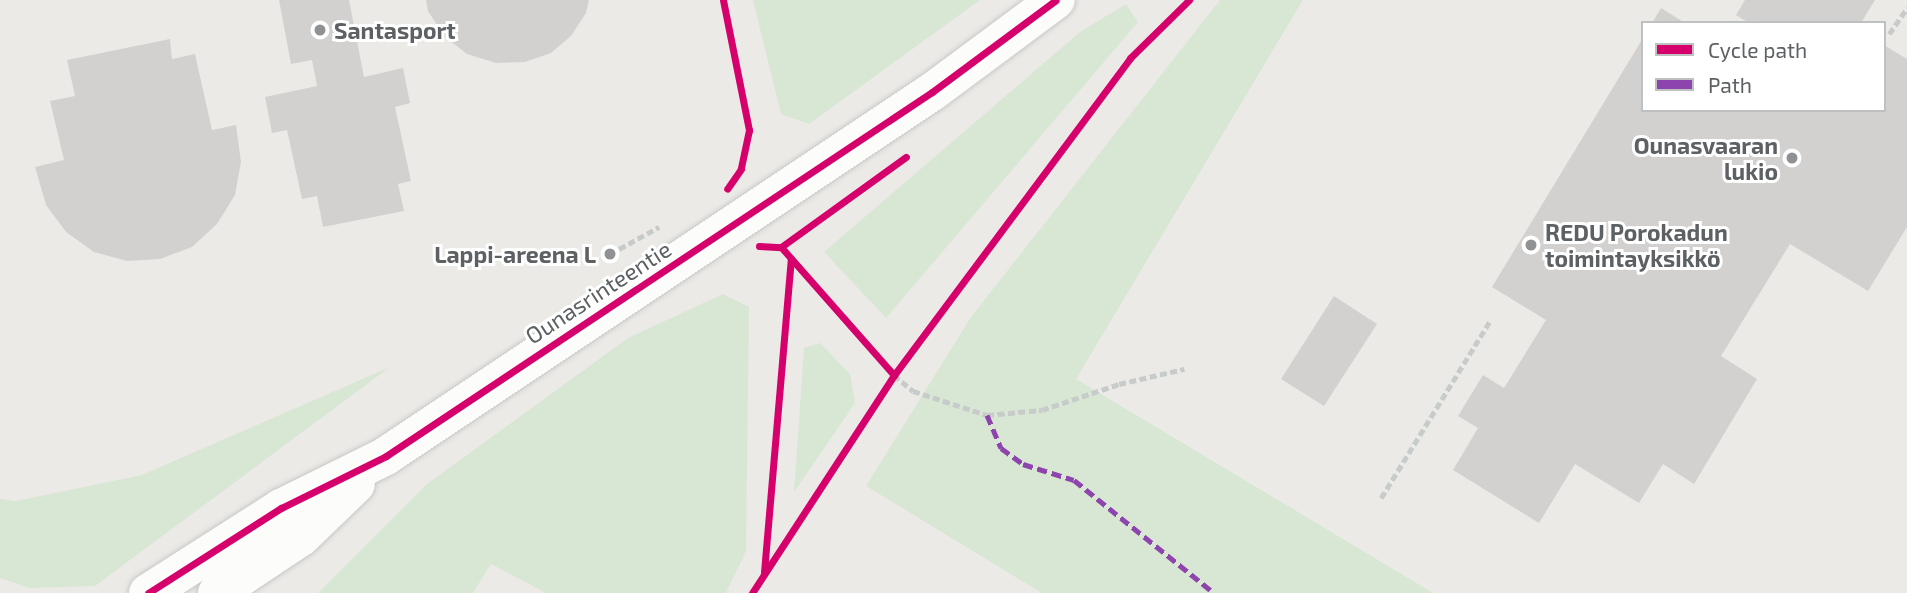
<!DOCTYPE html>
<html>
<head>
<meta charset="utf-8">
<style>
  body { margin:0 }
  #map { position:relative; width:1907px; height:593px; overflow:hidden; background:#eceae7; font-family:"Exo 2",sans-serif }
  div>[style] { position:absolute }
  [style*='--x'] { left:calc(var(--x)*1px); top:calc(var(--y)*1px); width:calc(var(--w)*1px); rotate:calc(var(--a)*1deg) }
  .green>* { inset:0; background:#d8e6d4 }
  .building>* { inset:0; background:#d3d1d0 }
  .path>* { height:4.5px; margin-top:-2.25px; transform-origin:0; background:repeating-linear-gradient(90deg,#c7cbc9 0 7px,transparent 0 10.5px) }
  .roads { filter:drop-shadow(0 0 2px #c8c8c7) drop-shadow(0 0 2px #c8c8c7) }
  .minor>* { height:38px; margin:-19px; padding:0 19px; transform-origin:19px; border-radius:19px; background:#fcfcfb }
  .quiet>* { height:5px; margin-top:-2.5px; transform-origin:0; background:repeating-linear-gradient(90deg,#8e44ad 0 10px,transparent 0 15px) }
  .cycleway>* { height:7px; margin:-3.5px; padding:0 3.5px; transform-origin:3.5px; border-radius:3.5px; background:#d6006c }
  .dots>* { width:19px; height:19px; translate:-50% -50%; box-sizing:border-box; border:4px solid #fff; border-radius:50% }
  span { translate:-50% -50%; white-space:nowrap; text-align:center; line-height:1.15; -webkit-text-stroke:6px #fff; paint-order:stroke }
  .poi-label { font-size:23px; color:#5d6164; font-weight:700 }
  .left { translate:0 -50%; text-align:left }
  .right { translate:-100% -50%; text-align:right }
  .street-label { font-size:23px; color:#5d6164 }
  .legend { position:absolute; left:1641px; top:21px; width:245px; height:91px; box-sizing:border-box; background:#fff; border:2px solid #bec0c1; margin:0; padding:9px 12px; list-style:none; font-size:21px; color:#5d6164 }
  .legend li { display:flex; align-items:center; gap:14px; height:35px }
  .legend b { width:35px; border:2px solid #bec0c1 }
</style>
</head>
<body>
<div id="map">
  <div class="green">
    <i style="clip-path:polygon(753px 0,980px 0,809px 124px,781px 114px)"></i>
    <i style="clip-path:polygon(1220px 0,1303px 0,1076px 379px,1433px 593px,1042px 593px,866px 486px,971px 317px)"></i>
    <i style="clip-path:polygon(1126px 4px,1138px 22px,886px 318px,824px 252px,1080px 32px)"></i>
    <i style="clip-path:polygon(723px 294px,749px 307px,746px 551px,726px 593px,546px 593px,491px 564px,473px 593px,318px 593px,427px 484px,628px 338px)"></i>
    <i style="clip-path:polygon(820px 343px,850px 374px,855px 403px,794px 492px,804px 348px)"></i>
    <i style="clip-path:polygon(390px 367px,95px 586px,29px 588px,0 578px,0 499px,16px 501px,142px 475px)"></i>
  </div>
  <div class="building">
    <i style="clip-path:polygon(279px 0,349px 0,364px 77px,403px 68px,410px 103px,395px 107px,411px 181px,398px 184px,404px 211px,323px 227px,317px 196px,302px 199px,287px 130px,272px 133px,265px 97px,317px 86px,312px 60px,291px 64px)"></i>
    <i style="clip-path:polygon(426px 0,589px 0,586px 13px,571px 36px,551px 53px,525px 62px,496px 63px,467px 54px,444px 36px,428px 11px)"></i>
    <i style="clip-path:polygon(1745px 0,1875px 0,1861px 23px,1749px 23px,1736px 15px)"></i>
    <i style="clip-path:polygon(1661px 8px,1685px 23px,1652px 23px)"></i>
    <i style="clip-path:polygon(1643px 38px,1643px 110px,1884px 110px,1884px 45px,1907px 59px,1907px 227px,1868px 291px,1790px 244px,1721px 356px,1757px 379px,1694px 484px,1663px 464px,1639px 503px,1575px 464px,1539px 523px,1453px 470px,1478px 428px,1458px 416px,1483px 375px,1504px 388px,1546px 320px,1492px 287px)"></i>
    <i style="clip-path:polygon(170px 39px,172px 59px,195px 54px,212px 130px,236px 125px,241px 162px,235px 195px,217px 224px,192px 247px,160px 259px,127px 261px,94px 252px,66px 232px,46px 205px,35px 167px,64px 160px,50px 101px,75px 96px,67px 60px)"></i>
    <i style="clip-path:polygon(1334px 296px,1377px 324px,1324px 406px,1281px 379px)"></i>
  </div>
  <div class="path">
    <i style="--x:1889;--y:34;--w:32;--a:-55"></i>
    <i style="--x:610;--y:254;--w:56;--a:-28.9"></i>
    <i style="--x:894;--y:375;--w:25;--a:40"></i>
    <i style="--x:913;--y:391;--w:78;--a:18"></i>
    <i style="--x:987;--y:415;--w:55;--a:-5.2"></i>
    <i style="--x:1042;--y:410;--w:81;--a:-18.7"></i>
    <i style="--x:1119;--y:384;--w:67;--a:-13"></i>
    <i style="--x:1381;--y:498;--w:208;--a:-58.4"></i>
  </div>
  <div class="roads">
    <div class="minor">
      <i style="--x:148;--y:593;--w:158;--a:-32.6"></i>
      <i style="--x:281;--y:508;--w:117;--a:-26.3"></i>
      <i style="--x:386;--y:456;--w:656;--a:-33.69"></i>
      <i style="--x:932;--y:92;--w:154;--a:-36.6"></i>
      <i style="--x:217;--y:593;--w:101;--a:-33.7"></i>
      <i style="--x:301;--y:537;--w:76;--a:-43.9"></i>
    </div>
  </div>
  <div class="quiet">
    <i style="--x:987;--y:415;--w:36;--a:67"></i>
    <i style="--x:1001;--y:448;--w:27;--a:36"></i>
    <i style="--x:1023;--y:464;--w:53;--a:17.4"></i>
    <i style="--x:1074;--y:480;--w:180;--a:38.9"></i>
  </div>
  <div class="cycleway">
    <i style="--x:723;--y:0;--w:133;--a:78.7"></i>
    <i style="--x:749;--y:130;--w:40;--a:102"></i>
    <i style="--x:741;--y:169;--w:24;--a:125"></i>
    <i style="--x:759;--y:246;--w:22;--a:3"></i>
    <i style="--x:781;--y:247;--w:171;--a:48.6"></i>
    <i style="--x:781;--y:247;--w:154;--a:-35.8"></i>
    <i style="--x:764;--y:572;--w:314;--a:-85.1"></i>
    <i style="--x:148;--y:593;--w:158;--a:-32.6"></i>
    <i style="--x:281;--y:508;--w:117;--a:-26.3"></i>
    <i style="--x:386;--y:456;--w:656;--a:-33.69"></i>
    <i style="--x:932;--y:92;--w:154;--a:-36.6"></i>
    <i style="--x:752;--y:593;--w:260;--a:-56.9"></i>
    <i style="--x:894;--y:375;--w:395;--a:-53.3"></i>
    <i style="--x:1130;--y:58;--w:83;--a:-44.5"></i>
  </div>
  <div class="dots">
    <i style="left:320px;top:30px;background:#8f9192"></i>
    <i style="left:1792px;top:158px;background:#8f9192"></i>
    <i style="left:1531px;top:245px;background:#8f9192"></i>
    <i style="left:610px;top:254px;background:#8f9192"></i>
  </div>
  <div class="poi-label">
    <span class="left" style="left:334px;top:30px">Santasport</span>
    <span class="right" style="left:1778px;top:158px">Ounasvaaran<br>lukio</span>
    <span class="left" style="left:1545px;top:245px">REDU Porokadun<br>toimintayksikkö</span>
    <span class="right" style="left:596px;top:254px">Lappi-areena L</span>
  </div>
  <div class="street-label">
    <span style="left:598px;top:292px;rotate:-33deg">Ounasrinteentie</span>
  </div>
  <ul class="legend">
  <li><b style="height:9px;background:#d6006c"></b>Cycle path</li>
  <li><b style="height:9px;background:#8e44ad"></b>Path</li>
  </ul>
</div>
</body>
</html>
